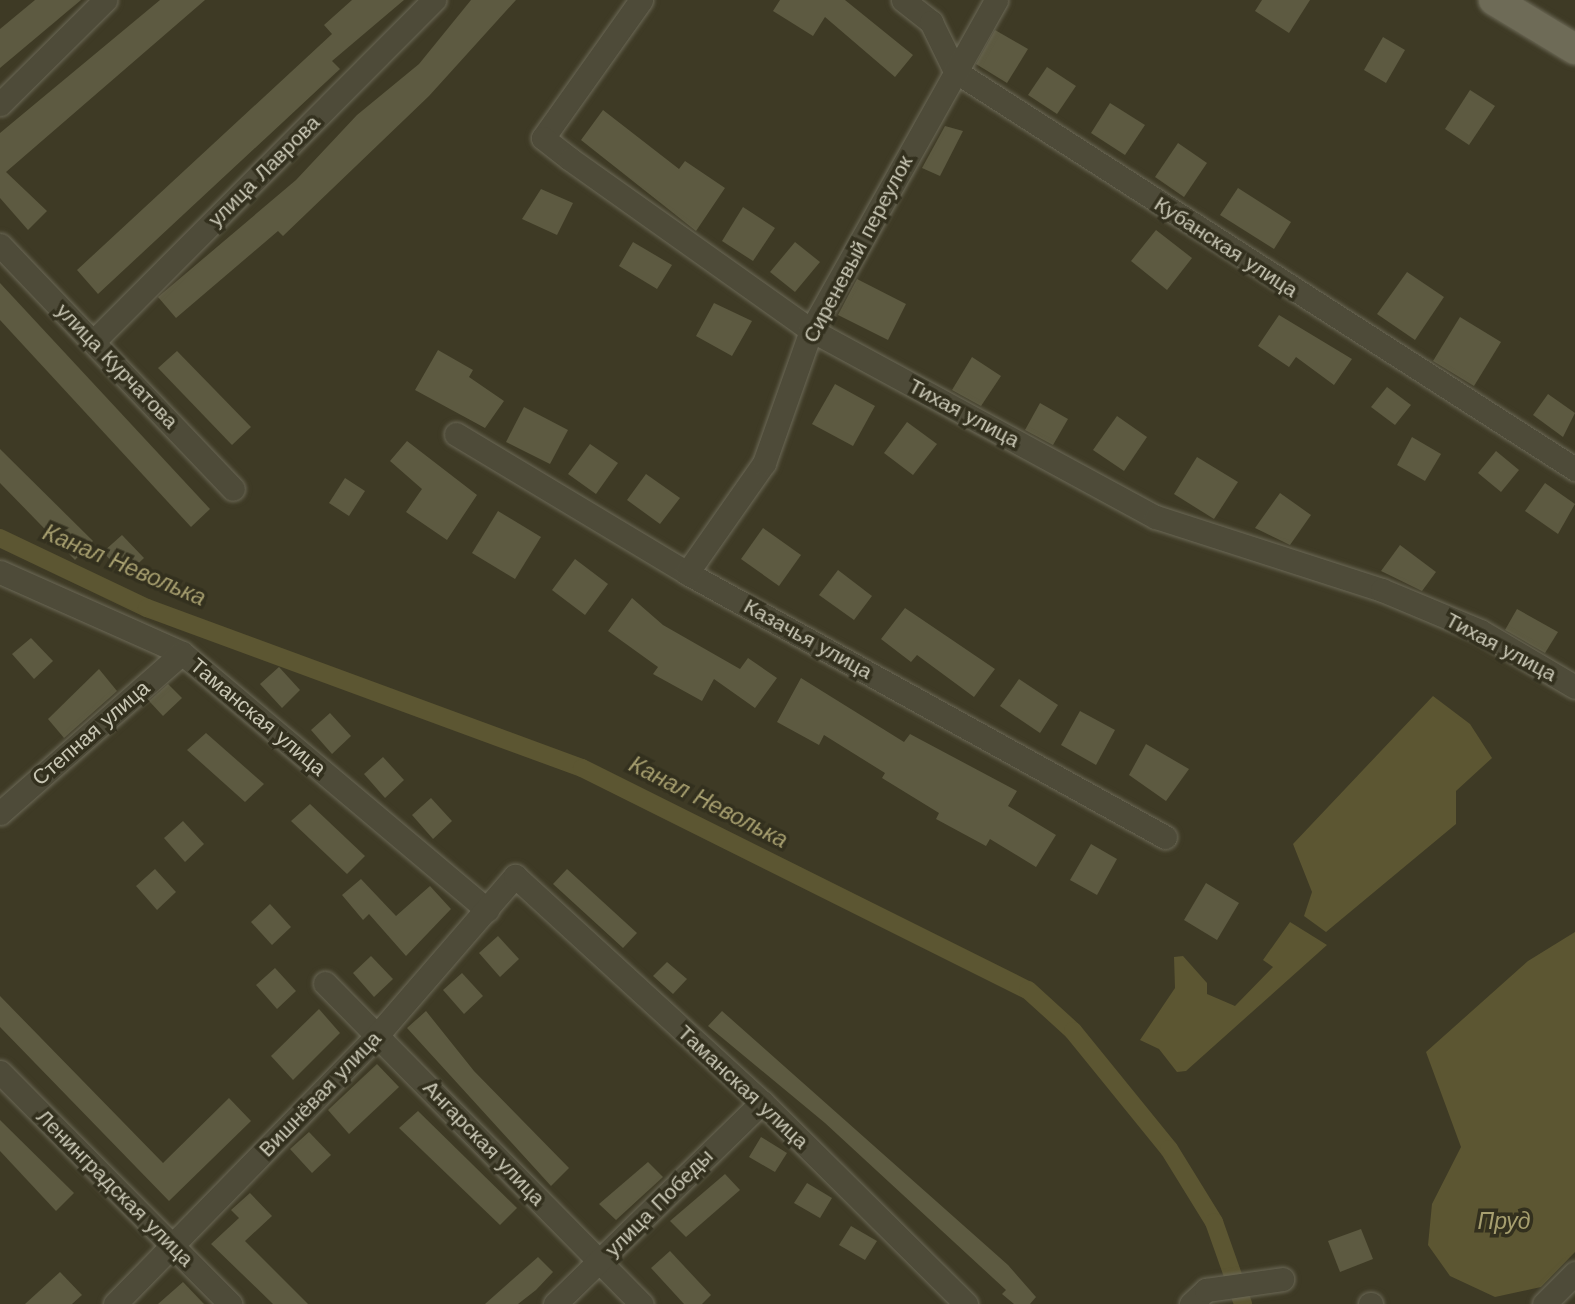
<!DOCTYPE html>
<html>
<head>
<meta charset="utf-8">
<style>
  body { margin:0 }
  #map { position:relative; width:1575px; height:1304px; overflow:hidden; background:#3e3a25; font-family:"Work Sans",sans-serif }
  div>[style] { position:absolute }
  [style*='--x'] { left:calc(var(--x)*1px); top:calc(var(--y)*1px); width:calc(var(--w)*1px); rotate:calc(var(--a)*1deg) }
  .water>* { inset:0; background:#5c5632 }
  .canal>* { height:18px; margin:-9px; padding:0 9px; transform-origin:9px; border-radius:9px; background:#5c5632 }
  .building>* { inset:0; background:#5d5a41 }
  .roads { filter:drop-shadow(0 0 2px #6c6957) drop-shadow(0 0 2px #6c6957) }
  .minor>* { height:23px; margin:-11.5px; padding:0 11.5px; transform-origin:11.5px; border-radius:11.5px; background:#4e4b39 }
  .major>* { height:30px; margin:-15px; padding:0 15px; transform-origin:15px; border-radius:15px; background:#6e6b57 }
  span { translate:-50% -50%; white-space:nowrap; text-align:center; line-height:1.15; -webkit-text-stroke:7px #33301e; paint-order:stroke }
  .street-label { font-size:21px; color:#c9c7b5 }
  .water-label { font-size:23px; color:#a79f6f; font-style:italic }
</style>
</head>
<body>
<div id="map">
  <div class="water">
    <i style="clip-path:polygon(1433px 696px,1470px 724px,1492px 758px,1456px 791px,1456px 824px,1326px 932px,1304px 916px,1312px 892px,1293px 844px)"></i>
    <i style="clip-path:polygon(1290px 922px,1327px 945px,1186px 1071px,1177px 1072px,1159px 1049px,1140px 1040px,1175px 988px,1174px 957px,1183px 956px,1207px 983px,1207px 994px,1235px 1006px,1273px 967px,1263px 960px)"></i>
    <i style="clip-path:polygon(1575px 932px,1575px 1252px,1541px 1287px,1495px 1297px,1450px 1276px,1428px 1245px,1432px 1204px,1461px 1147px,1426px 1052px,1528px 961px)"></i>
  </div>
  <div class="canal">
    <i style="--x:0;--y:538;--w:163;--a:25.5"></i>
    <i style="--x:147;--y:608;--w:463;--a:20.2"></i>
    <i style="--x:582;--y:768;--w:498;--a:26.5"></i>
    <i style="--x:1028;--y:990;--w:61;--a:42.3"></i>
    <i style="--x:1073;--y:1031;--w:152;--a:50.9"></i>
    <i style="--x:1169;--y:1149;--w:86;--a:58.3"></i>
    <i style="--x:1214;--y:1222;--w:87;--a:70.5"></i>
  </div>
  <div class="building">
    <i style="clip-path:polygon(35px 0,81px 0,0 68px,0 29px)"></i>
    <i style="clip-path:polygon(160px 0,205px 0,6px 172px,47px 211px,28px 230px,0 198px,0 133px)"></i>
    <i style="clip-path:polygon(352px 0,404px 0,332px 61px,340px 69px,98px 294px,77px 270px,332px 34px,324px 25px)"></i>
    <i style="clip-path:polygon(471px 0,516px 0,429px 96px,283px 236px,278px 231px,176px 318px,158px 297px,296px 180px,357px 115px,419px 64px)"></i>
    <i style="clip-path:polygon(780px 0,845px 0,913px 55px,895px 77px,825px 17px,813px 36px,773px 11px)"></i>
    <i style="clip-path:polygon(1262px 0,1310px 0,1289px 33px,1255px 11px)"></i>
    <i style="clip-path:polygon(995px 30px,1028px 49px,1007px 83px,976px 64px)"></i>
    <i style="clip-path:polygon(1383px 37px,1405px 50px,1386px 83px,1364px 70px)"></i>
    <i style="clip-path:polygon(1047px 67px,1076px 86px,1057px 114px,1028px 95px)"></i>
    <i style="clip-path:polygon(1470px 90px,1495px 106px,1469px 145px,1445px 129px)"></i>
    <i style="clip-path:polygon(1110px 103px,1145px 125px,1125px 155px,1091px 133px)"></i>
    <i style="clip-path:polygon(603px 110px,679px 169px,685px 161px,725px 188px,696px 231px,581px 140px)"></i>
    <i style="clip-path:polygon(945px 126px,963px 131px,940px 176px,922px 168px)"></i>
    <i style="clip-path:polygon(1178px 143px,1207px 163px,1184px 197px,1155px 177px)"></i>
    <i style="clip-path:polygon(1238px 188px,1291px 222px,1274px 249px,1220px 215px)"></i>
    <i style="clip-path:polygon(541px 189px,573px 203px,557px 235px,522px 219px)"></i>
    <i style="clip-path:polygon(743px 207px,775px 228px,753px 261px,722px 241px)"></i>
    <i style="clip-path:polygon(1156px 230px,1192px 258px,1167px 290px,1131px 261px)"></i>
    <i style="clip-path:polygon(633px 242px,672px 265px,657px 289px,619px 266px)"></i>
    <i style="clip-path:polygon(795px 242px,820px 262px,795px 292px,770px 272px)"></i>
    <i style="clip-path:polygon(1407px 272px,1444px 297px,1415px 340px,1377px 314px)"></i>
    <i style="clip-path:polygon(857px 279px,906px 304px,888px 340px,838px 315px)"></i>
    <i style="clip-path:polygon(0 283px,210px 509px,191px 527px,0 320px)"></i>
    <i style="clip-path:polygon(714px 303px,752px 321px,732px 356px,696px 336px)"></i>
    <i style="clip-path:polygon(1279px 315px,1352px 359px,1334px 385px,1296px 357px,1289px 367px,1258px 346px)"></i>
    <i style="clip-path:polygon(1460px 317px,1501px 342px,1474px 386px,1433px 361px)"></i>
    <i style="clip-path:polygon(438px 350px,473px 370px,469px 377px,504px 401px,485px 428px,415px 390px)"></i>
    <i style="clip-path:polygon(177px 351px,251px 427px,232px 445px,158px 368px)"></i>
    <i style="clip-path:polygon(972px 357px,1001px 376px,981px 406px,952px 390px)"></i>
    <i style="clip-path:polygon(835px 384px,875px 406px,853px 446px,812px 424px)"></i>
    <i style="clip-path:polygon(1387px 387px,1411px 405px,1395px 425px,1371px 407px)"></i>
    <i style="clip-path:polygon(1548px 394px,1575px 413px,1563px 437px,1533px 415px)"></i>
    <i style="clip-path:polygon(1040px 403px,1068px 419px,1053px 445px,1025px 430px)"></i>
    <i style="clip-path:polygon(524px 407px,568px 430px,550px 464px,506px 442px)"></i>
    <i style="clip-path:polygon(1117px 416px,1147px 437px,1124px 471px,1093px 450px)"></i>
    <i style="clip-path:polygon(907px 422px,937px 444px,913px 475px,884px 453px)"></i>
    <i style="clip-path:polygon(1412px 437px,1441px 454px,1425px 481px,1397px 465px)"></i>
    <i style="clip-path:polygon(407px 441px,477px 495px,447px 540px,406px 512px,422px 489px,390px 461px)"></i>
    <i style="clip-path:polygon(590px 444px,618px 463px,596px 494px,568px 474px)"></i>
    <i style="clip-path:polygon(0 449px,93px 541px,75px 560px,0 483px)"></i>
    <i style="clip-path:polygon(1496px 451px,1519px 470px,1501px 492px,1478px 473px)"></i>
    <i style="clip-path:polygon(1197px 457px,1238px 482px,1214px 519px,1174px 494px)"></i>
    <i style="clip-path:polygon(646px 474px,680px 498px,660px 524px,627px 500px)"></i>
    <i style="clip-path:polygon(345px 478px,365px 491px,349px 516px,329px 503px)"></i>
    <i style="clip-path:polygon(1545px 483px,1575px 504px,1558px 534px,1525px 511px)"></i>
    <i style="clip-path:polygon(1280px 493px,1311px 515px,1290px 545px,1255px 528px)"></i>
    <i style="clip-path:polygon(498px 511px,541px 537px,515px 579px,472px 553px)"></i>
    <i style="clip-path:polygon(763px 528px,801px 555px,779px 586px,741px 559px)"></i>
    <i style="clip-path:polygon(122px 535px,144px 558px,125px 576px,103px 552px)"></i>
    <i style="clip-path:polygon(1400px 545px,1436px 572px,1422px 591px,1381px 571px)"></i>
    <i style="clip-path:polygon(575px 559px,608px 584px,585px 615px,552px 590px)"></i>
    <i style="clip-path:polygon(838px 570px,872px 596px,854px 620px,819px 595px)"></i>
    <i style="clip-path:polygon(632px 598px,663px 625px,740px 669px,748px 658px,777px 678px,755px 708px,714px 679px,702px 701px,653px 674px,658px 667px,608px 631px)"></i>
    <i style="clip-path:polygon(905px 608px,995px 669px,974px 697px,917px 655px,911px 662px,881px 639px)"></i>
    <i style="clip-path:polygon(1517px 609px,1558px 632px,1545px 653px,1505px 630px)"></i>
    <i style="clip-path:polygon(31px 638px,53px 661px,34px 679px,12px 654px)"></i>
    <i style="clip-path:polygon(279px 667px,300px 690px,282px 708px,260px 684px)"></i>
    <i style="clip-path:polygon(99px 669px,117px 691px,64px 738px,48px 719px)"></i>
    <i style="clip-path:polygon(801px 678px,904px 742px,910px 734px,1017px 791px,1008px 806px,1056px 835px,1036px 867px,990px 839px,986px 846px,936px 819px,939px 813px,882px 778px,885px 773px,824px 735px,819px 745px,777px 722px)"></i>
    <i style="clip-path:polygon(1019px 679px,1058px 705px,1040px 733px,1000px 706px)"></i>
    <i style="clip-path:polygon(168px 684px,182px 698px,163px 716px,149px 701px)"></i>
    <i style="clip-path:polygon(1080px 711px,1115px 730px,1096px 765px,1061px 745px)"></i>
    <i style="clip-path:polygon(330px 713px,351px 736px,332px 754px,311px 730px)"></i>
    <i style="clip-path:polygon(206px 733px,264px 784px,245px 802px,187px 750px)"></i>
    <i style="clip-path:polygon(1146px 744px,1189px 769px,1166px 801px,1129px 775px)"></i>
    <i style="clip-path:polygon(383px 757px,404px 780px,385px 798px,364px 774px)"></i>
    <i style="clip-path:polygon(431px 798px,452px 821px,433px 839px,412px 815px)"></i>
    <i style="clip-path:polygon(310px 804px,365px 856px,347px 874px,291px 821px)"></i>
    <i style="clip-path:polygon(183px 821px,204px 844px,185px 862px,164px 838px)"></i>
    <i style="clip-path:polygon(1091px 844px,1117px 859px,1097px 895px,1070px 880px)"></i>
    <i style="clip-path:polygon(155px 869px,176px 892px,157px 910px,136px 886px)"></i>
    <i style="clip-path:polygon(567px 869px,637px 933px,623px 948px,553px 884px)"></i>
    <i style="clip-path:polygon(361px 879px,396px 916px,430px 886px,451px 909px,406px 956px,369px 914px,363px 920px,342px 895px)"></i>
    <i style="clip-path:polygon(1206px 883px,1239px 903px,1217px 940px,1184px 920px)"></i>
    <i style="clip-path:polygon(270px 904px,291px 927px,272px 945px,251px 922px)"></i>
    <i style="clip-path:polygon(498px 936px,519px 959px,500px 977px,479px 953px)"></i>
    <i style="clip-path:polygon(371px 956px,393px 979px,374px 997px,353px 973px)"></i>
    <i style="clip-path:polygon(667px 962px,687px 979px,673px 994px,653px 976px)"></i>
    <i style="clip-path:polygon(275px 968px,296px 991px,277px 1009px,256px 985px)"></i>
    <i style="clip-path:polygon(462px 973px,483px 996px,464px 1014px,443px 990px)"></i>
    <i style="clip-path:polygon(0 996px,163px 1163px,229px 1098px,251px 1121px,169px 1201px,0 1027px)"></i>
    <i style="clip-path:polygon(319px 1009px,340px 1033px,293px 1080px,271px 1056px)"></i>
    <i style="clip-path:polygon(426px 1011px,474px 1071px,569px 1168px,551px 1186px,407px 1028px)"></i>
    <i style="clip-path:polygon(722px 1011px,1008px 1265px,1036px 1297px,1030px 1304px,1014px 1304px,1002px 1294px,1006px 1290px,825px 1123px,708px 1026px)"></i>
    <i style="clip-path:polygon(377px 1064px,399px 1087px,349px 1134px,328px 1110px)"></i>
    <i style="clip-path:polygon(418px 1111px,517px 1208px,500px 1225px,399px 1128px)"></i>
    <i style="clip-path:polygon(0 1120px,74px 1193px,56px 1211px,0 1151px)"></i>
    <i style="clip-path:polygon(309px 1132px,331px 1155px,312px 1173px,290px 1149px)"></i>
    <i style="clip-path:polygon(761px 1137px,787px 1153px,775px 1172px,749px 1157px)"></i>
    <i style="clip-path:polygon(648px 1162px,663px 1177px,616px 1220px,599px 1204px)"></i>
    <i style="clip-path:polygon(725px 1174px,740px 1190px,686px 1237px,670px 1221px)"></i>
    <i style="clip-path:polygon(807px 1183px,832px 1198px,820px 1218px,794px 1203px)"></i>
    <i style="clip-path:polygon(250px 1193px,272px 1216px,245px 1241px,308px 1304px,273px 1304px,211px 1244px,239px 1218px,231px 1210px)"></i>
    <i style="clip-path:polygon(851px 1226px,877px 1241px,865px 1260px,839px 1245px)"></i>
    <i style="clip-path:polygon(1361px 1229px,1373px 1259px,1340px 1272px,1328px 1241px)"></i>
    <i style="clip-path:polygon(670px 1251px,711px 1295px,702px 1304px,684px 1304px,651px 1268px)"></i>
    <i style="clip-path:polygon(538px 1257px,553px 1272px,536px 1290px,518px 1304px,485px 1304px)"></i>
    <i style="clip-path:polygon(60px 1272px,82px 1295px,72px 1304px,25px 1304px)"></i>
    <i style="clip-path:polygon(183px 1282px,204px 1304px,158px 1304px)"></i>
  </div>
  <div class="roads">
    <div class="minor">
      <i style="--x:641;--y:0;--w:169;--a:125.4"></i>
      <i style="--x:543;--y:138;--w:34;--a:38"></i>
      <i style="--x:570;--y:159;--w:296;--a:35.4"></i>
      <i style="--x:811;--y:330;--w:392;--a:28.5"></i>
      <i style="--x:1156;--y:517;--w:237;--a:17.9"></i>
      <i style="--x:1382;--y:590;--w:106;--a:22.7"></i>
      <i style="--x:1480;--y:631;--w:110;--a:30.5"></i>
      <i style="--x:903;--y:0;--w:36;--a:38"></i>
      <i style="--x:931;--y:22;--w:55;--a:63.9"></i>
      <i style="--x:955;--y:71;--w:737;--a:32.7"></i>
      <i style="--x:0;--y:104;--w:148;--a:-44.7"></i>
      <i style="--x:0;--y:245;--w:337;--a:46.3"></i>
      <i style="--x:94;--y:341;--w:482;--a:-45.1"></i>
      <i style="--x:456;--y:434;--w:270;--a:31"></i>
      <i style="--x:687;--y:573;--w:546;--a:28.91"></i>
      <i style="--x:0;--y:572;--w:199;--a:24"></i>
      <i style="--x:182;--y:653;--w:399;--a:40.1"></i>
      <i style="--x:687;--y:573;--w:134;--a:-55"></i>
      <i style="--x:764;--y:463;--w:141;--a:-70.5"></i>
      <i style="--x:811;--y:330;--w:378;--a:-60.7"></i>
      <i style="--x:0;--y:813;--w:242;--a:-41.3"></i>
      <i style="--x:325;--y:983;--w:451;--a:45.4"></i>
      <i style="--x:0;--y:1072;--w:327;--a:45.2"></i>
      <i style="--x:115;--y:1304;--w:378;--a:-45.7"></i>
      <i style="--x:379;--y:1033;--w:208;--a:-49.1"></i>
      <i style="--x:515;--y:876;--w:335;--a:42.5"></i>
      <i style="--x:762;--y:1102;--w:287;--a:44.7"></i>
      <i style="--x:555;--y:1304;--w:289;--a:-44.3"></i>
      <i style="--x:1191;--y:1304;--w:21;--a:-43"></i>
      <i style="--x:1206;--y:1290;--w:77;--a:-8.2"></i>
      <i style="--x:1370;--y:1304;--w:1;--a:0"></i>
      <i style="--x:1544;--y:1304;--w:44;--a:-45"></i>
    </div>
    <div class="major">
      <i style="--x:1494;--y:0;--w:95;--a:31.2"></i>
    </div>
  </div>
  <div class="street-label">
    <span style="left:264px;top:171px;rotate:-45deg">улица Лаврова</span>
    <span style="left:1226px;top:247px;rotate:33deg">Кубанская улица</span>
    <span style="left:858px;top:249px;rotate:-62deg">Сиреневый переулок</span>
    <span style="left:117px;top:366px;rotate:46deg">улица Курчатова</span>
    <span style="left:964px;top:413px;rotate:28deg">Тихая улица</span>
    <span style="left:808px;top:639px;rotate:29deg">Казачья улица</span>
    <span style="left:1501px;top:647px;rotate:28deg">Тихая улица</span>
    <span style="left:258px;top:717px;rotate:40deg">Таманская улица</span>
    <span style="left:91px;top:733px;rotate:-41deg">Степная улица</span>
    <span style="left:743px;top:1087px;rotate:43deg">Таманская улица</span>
    <span style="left:320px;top:1094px;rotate:-46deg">Вишнёвая улица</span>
    <span style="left:484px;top:1143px;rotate:46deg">Ангарская улица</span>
    <span style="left:115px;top:1188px;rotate:45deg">Ленинградская улица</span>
    <span style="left:659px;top:1203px;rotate:-45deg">улица Победы</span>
  </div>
  <div class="water-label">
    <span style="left:124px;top:566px;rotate:23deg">Канал Неволька</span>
    <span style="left:708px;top:803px;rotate:27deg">Канал Неволька</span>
    <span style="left:1504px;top:1222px">Пруд</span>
  </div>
</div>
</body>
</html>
